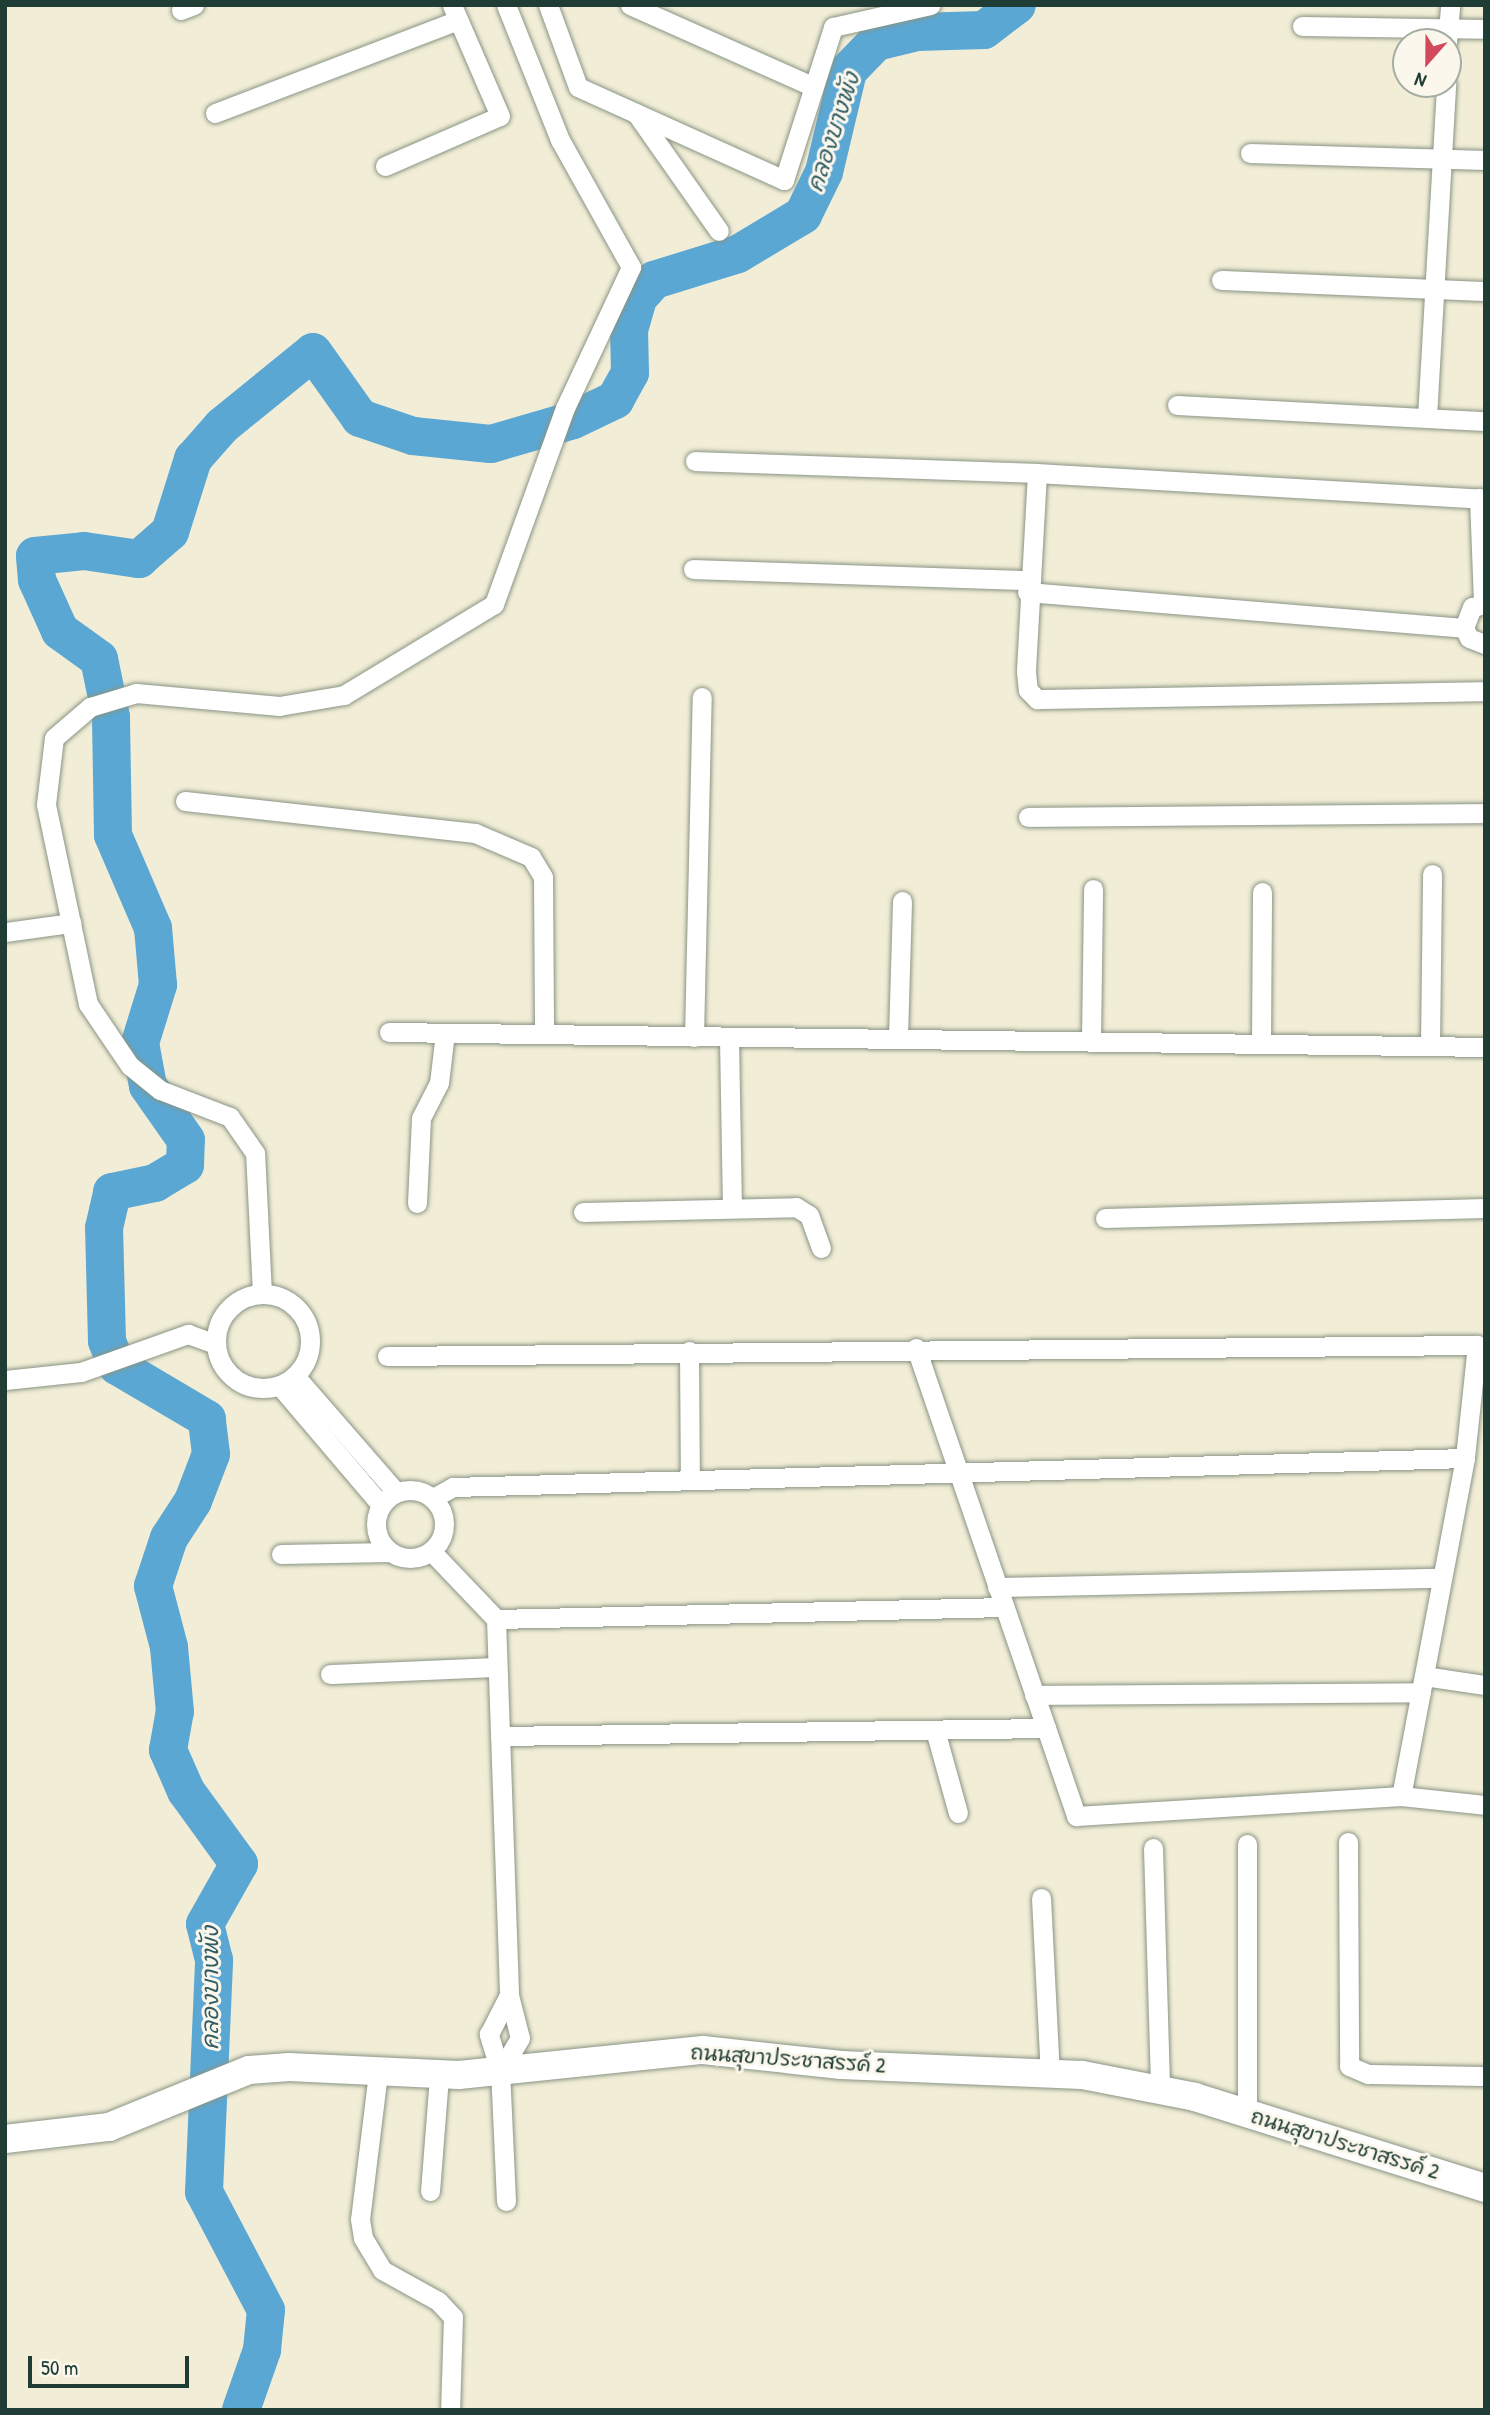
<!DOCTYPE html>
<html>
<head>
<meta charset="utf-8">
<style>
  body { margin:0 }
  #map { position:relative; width:1490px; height:2415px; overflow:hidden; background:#f2edd6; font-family:"Patrick Hand","Playpen Sans Thai",sans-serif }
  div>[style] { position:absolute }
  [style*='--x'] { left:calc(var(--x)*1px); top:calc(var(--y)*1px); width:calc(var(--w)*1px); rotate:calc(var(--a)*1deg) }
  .river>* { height:38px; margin:-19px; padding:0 19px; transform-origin:19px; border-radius:19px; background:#5ba7d4 }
  .roads { filter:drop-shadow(0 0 2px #889585) drop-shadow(0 0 2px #889585) }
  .street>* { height:19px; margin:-9.5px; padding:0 9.5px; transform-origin:9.5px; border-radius:9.5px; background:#fff }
  .street>.ring { margin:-9.5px; padding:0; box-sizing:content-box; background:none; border:19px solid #fff; border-radius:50% }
  .secondary>* { height:28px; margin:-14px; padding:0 14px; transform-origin:14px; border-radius:14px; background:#fff }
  span { translate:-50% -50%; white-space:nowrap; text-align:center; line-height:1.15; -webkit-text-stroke:6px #fbf7ec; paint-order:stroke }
  .street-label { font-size:21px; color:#1f3d34 }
  .water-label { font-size:23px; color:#315d64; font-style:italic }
  .frame { position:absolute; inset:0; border:7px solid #1f3d34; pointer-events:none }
  .north { position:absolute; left:1392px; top:28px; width:70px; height:70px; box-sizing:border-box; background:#fbf7ec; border:2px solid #a3ada2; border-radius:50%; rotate:201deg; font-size:19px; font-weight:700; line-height:28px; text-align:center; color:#1f3d34 }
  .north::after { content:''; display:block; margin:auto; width:24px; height:32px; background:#d1495b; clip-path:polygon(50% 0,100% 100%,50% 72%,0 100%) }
  .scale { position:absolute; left:28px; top:2356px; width:161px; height:32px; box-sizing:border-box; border:4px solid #1f3d34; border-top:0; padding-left:9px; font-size:21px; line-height:24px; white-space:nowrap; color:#1f3d34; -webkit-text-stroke:5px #fbf7ec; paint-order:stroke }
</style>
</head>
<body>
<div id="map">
  <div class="river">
    <i style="--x:241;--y:2410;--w:64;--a:-70.7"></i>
    <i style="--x:262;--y:2350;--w:40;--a:-84.3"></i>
    <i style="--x:266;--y:2310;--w:133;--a:-117.7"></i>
    <i style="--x:204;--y:2192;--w:232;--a:-87.5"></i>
    <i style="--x:214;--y:1960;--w:37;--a:-104"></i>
    <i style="--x:205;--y:1924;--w:69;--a:-60.5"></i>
    <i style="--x:239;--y:1864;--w:90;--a:-126"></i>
    <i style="--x:186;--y:1791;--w:45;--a:-113.7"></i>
    <i style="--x:168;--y:1750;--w:39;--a:-80"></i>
    <i style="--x:175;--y:1712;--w:65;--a:-95.3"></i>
    <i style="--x:169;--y:1647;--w:63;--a:-104.7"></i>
    <i style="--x:153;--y:1586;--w:51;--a:-71.6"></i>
    <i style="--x:169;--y:1538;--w:44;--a:-57"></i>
    <i style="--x:193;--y:1501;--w:50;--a:-69"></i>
    <i style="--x:211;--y:1454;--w:35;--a:-97"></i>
    <i style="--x:207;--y:1419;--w:104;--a:-149.5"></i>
    <i style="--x:117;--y:1366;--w:27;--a:-112"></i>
    <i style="--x:107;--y:1341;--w:113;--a:-91.5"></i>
    <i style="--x:104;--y:1228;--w:37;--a:-77"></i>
    <i style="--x:112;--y:1192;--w:44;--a:-11.8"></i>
    <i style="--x:155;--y:1183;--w:35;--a:-31"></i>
    <i style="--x:185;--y:1165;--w:25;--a:-88"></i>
    <i style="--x:186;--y:1140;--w:66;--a:-125.1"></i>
    <i style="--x:148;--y:1086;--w:44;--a:-100.5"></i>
    <i style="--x:140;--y:1043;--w:61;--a:-72.8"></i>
    <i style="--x:158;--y:985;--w:57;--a:-95"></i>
    <i style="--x:153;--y:928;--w:101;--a:-113.3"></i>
    <i style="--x:113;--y:835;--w:118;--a:-91"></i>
    <i style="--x:111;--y:717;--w:59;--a:-101.7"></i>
    <i style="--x:99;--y:659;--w:48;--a:-144.3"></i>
    <i style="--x:60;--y:631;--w:56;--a:-114.3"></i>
    <i style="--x:37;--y:580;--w:24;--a:-95"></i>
    <i style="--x:35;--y:556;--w:49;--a:-5.8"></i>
    <i style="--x:84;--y:551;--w:56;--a:8.3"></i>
    <i style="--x:139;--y:559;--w:41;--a:-41.1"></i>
    <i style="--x:170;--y:532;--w:77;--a:-72.5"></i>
    <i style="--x:193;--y:459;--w:44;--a:-48.7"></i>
    <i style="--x:222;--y:426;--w:117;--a:-39.1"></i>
    <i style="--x:313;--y:352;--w:81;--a:54.5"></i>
    <i style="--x:360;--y:418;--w:56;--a:18.8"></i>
    <i style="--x:413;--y:436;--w:78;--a:5.9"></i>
    <i style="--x:491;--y:444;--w:85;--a:-16.3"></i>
    <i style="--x:573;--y:420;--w:47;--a:-25.5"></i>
    <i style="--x:615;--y:400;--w:31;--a:-61"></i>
    <i style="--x:630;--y:373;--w:43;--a:-91.3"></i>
    <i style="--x:629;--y:330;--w:33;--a:-74"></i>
    <i style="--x:638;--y:298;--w:24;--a:-48"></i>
    <i style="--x:654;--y:280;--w:88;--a:-17.2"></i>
    <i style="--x:738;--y:254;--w:76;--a:-31"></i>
    <i style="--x:803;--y:215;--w:48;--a:-64"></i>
    <i style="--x:824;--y:172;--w:104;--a:-76.6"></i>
    <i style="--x:848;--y:71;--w:40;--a:-46"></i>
    <i style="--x:876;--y:42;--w:42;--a:-13.7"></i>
    <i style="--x:917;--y:32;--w:67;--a:-1.7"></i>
    <i style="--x:984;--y:30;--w:41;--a:-37.1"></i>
  </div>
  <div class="roads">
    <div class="street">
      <i style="--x:548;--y:5;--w:87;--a:69.9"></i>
      <i style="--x:578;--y:87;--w:226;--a:24.3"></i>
      <i style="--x:784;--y:180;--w:161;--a:-72.2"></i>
      <i style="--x:833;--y:27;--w:100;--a:-12.7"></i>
      <i style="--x:630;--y:5;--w:201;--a:24"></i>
      <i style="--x:181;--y:10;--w:14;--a:-21"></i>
      <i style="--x:1302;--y:26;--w:183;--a:0.9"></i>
      <i style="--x:1447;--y:42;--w:37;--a:-85"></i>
      <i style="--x:215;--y:113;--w:260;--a:-20.9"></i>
      <i style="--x:636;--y:113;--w:144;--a:54.9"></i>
      <i style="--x:1250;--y:153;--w:235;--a:1.7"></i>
      <i style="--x:385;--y:166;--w:125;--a:-23.5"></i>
      <i style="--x:500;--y:116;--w:121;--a:-113.4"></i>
      <i style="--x:1221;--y:280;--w:264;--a:2.4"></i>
      <i style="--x:1177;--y:405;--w:308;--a:3"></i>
      <i style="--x:1427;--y:417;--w:334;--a:-86.7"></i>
      <i style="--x:695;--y:461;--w:342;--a:2"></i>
      <i style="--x:1037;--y:473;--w:449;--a:3.3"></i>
      <i style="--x:1037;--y:473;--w:199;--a:93.2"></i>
      <i style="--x:1026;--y:672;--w:18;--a:84"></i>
      <i style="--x:1028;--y:690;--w:13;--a:45"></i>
      <i style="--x:1037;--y:699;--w:448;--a:-1"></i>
      <i style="--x:1479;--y:498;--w:106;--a:87.8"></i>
      <i style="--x:693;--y:569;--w:335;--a:1.9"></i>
      <i style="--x:1027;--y:592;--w:438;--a:4.7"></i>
      <i style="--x:1485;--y:604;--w:13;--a:167"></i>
      <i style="--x:1472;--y:607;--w:22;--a:111"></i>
      <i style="--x:1464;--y:628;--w:11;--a:63"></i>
      <i style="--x:1469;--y:638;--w:17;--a:21"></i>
      <i style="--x:185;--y:801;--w:292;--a:6.3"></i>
      <i style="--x:475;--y:833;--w:61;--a:23.2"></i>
      <i style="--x:531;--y:857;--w:23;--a:59"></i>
      <i style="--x:543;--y:877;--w:157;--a:89.6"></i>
      <i style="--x:1028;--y:817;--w:457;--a:-0.5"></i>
      <i style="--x:5;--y:932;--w:67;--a:-7.8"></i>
      <i style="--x:389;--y:1032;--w:1096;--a:0.78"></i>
      <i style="--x:694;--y:1037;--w:340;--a:-88.7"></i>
      <i style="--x:898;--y:1037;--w:136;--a:-88.3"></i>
      <i style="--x:729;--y:1038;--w:169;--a:89"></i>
      <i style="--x:1091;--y:1039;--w:150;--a:-89.2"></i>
      <i style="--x:1261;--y:1042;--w:150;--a:-89.6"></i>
      <i style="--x:1430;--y:1045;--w:171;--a:-89.3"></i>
      <i style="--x:417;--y:1203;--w:85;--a:-87.3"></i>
      <i style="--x:421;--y:1118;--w:39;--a:-63"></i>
      <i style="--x:439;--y:1083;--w:50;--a:-83.2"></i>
      <i style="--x:583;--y:1212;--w:213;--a:-1.3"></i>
      <i style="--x:796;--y:1207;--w:15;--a:32"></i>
      <i style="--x:809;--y:1215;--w:35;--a:70"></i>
      <i style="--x:1105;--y:1218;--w:380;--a:-1.5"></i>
      <i class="ring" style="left:216px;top:1294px;width:75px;height:75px"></i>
      <i style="--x:262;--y:1294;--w:141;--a:-92.8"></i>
      <i style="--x:255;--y:1153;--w:44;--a:-124.8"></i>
      <i style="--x:230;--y:1117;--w:75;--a:-158.9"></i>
      <i style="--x:160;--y:1090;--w:38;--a:-141"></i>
      <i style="--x:130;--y:1066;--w:75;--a:-124.1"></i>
      <i style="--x:88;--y:1004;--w:204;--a:-101.9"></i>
      <i style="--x:46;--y:804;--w:66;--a:-83.1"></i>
      <i style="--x:54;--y:738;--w:48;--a:-40.7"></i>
      <i style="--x:90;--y:707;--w:48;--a:-16.9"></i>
      <i style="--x:136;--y:693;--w:144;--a:5.2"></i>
      <i style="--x:279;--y:706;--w:66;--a:-9.6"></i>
      <i style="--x:344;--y:695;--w:175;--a:-31.2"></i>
      <i style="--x:494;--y:604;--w:208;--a:-70.1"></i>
      <i style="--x:565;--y:408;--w:156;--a:-64.9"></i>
      <i style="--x:631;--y:267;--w:145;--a:-119.2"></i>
      <i style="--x:560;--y:140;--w:145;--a:-111.8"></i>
      <i style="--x:916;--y:1348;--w:495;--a:71.1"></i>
      <i style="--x:1076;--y:1816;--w:326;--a:-3.5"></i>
      <i style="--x:1401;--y:1796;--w:84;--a:6.1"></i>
      <i style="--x:689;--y:1351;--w:129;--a:89.6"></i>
      <i style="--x:387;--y:1356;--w:1090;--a:-0.58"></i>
      <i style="--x:1477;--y:1345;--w:114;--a:96.1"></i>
      <i style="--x:1465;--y:1458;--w:344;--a:100.7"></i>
      <i style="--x:296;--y:1377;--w:152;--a:49"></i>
      <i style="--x:5;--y:1380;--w:76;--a:-6"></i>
      <i style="--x:81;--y:1372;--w:114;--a:-19.6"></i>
      <i style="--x:188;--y:1334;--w:30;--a:20"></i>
      <i style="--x:280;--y:1386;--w:156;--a:49.7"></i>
      <i class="ring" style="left:376px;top:1490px;width:49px;height:49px"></i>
      <i style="--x:433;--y:1498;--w:23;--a:-29"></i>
      <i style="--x:453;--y:1487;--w:1012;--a:-1.64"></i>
      <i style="--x:431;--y:1551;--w:94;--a:46.3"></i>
      <i style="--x:496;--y:1619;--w:376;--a:88"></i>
      <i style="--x:509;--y:1995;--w:44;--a:75.7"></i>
      <i style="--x:520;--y:2038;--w:39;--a:121"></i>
      <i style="--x:281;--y:1554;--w:109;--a:-1.1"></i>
      <i style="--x:997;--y:1587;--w:445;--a:-1.2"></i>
      <i style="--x:496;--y:1619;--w:508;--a:-1.35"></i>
      <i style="--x:330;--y:1674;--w:167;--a:-2.4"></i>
      <i style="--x:1424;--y:1676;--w:62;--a:8.4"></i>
      <i style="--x:1034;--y:1695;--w:387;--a:-0.4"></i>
      <i style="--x:935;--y:1730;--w:86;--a:74.5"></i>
      <i style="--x:500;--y:1736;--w:546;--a:-0.84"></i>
      <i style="--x:1348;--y:1842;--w:224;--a:89.7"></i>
      <i style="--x:1349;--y:2066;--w:21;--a:23"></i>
      <i style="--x:1368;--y:2074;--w:117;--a:1"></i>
      <i style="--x:1247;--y:1844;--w:269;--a:90"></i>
      <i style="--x:1153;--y:1848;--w:242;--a:88.3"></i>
      <i style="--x:1041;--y:1898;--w:175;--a:87.1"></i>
      <i style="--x:378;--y:2073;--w:147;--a:97"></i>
      <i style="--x:360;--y:2219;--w:19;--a:81"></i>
      <i style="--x:363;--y:2238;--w:37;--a:59"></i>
      <i style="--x:382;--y:2270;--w:64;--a:29"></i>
      <i style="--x:438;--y:2301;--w:22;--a:47"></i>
      <i style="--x:453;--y:2317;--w:93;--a:91.8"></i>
      <i style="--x:430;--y:2191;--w:115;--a:-85.5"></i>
      <i style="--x:506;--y:2201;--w:130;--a:-92.6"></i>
      <i style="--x:500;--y:2071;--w:39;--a:-107"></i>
      <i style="--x:489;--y:2034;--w:44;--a:-62.9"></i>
    </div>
    <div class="secondary">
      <i style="--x:5;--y:2139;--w:105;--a:-6.6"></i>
      <i style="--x:109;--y:2127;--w:151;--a:-22.2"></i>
      <i style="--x:249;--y:2070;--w:40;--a:-4.3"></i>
      <i style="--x:289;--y:2067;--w:170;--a:2.7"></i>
      <i style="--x:459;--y:2075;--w:245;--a:-5.9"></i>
      <i style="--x:703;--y:2050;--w:139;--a:6.2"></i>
      <i style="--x:841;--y:2065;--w:241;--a:2.4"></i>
      <i style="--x:1082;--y:2075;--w:115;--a:11"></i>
      <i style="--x:1195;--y:2097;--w:304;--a:17.4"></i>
    </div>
  </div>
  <div class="street-label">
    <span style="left:788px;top:2059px;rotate:4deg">ถนนสุขาประชาสรรค์ 2</span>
    <span style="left:1345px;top:2144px;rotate:17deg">ถนนสุขาประชาสรรค์ 2</span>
  </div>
  <div class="water-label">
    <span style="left:833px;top:132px;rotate:-72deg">คลองบางพัง</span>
    <span style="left:210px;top:1988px;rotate:-90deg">คลองบางพัง</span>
  </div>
  <div class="frame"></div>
  <div class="north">N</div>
  <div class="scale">50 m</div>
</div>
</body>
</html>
